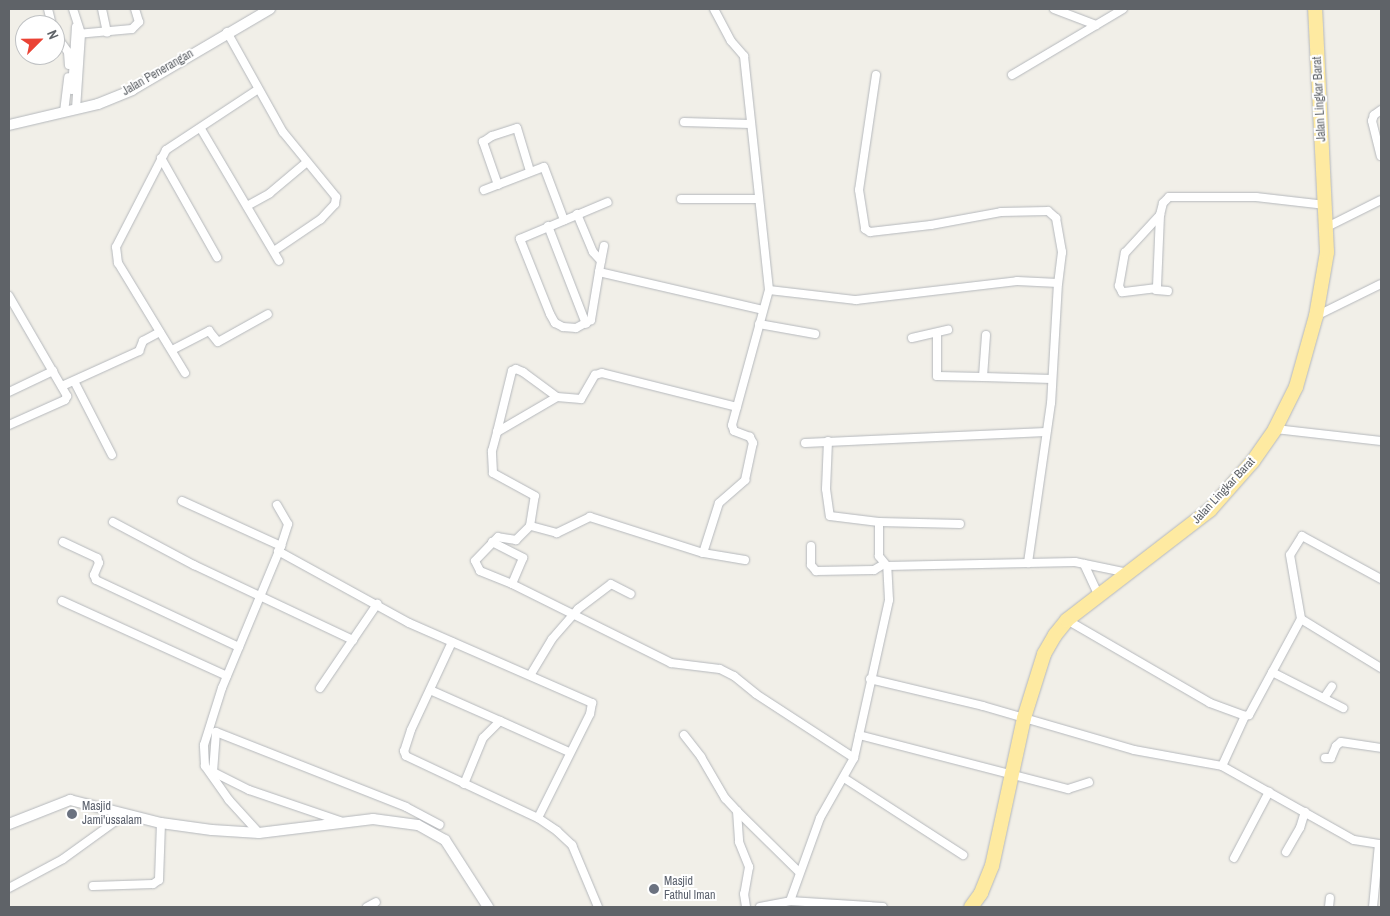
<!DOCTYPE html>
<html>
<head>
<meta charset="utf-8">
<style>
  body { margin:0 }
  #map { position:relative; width:1390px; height:916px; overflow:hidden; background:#f1efe8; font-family:"Archivo Narrow",sans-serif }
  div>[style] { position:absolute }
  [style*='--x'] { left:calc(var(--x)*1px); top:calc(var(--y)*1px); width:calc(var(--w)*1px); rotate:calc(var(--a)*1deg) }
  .roads { filter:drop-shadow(0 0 1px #b5b8bc) drop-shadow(0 0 1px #b5b8bc) }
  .minor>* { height:8px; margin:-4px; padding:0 4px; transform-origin:4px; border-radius:4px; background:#fff }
  .tertiary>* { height:10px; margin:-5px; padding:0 5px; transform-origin:5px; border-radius:5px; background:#fff }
  .trunk>* { height:14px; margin:-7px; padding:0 7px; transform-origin:7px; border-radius:7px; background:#feeaa1 }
  .dots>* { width:14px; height:14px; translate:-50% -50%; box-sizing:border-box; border:2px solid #fff; border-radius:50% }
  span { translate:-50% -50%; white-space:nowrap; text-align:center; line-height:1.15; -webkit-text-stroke:4px #fff; paint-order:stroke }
  .street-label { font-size:12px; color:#5f6368 }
  .worship-label { font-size:12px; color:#5b616d }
  .left { translate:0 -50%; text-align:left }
  .frame { position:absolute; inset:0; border:10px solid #5f6368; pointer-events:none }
  .north { position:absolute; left:15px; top:15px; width:50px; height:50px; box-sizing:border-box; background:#fff; border:1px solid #bfc1c3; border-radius:50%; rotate:67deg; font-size:14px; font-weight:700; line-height:20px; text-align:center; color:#5f6368 }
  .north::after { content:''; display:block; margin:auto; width:18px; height:22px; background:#ea4335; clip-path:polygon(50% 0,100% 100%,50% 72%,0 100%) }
</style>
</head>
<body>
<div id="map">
  <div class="roads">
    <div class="minor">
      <i style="--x:48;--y:9;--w:16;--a:76"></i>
      <i style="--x:73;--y:9;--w:26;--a:72"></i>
      <i style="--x:81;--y:34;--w:75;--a:93.8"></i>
      <i style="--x:102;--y:9;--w:24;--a:78"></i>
      <i style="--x:714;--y:9;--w:36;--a:62"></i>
      <i style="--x:731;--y:41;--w:20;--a:49"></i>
      <i style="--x:744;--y:56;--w:235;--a:83.9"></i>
      <i style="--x:769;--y:290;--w:88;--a:6.6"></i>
      <i style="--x:856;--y:300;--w:162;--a:-6.7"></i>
      <i style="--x:1017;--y:281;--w:41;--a:2.8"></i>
      <i style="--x:1058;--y:283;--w:120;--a:93.3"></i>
      <i style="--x:1051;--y:403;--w:162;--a:98.2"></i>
      <i style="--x:1054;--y:9;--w:45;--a:20.9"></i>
      <i style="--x:227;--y:32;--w:115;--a:60.8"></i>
      <i style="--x:283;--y:132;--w:84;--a:50.8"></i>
      <i style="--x:336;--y:197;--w:7;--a:98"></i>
      <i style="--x:335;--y:204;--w:21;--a:133"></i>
      <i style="--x:321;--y:219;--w:57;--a:145.8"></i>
      <i style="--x:55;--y:34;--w:22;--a:54"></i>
      <i style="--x:68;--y:52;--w:13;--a:86"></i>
      <i style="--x:77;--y:34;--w:55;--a:-5.2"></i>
      <i style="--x:132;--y:29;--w:10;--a:-45"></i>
      <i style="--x:139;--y:22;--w:14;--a:-107"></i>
      <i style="--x:876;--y:75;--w:116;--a:98.4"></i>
      <i style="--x:859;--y:190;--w:39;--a:81"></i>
      <i style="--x:865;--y:229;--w:6;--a:31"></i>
      <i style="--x:870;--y:232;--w:61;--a:-6.5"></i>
      <i style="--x:931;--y:225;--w:71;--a:-10.5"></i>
      <i style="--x:1001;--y:212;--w:47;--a:-1.2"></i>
      <i style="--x:1048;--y:211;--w:11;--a:41"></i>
      <i style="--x:1056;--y:218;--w:35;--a:80"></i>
      <i style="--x:1062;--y:252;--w:31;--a:97"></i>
      <i style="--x:1012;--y:75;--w:129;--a:-30.7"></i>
      <i style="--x:72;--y:90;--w:63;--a:-86.4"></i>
      <i style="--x:1381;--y:110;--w:9;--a:144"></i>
      <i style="--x:1374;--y:115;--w:6;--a:108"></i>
      <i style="--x:1372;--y:121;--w:36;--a:76"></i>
      <i style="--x:64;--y:112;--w:35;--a:-83"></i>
      <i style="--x:684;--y:122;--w:66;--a:1.7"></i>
      <i style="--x:201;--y:129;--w:153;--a:59.4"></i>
      <i style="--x:161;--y:158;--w:114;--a:60.5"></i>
      <i style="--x:498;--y:185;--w:46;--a:-109.2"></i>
      <i style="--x:483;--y:142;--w:11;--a:-34"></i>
      <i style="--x:492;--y:136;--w:26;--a:-18"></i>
      <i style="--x:517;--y:128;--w:45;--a:73.2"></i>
      <i style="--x:484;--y:190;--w:64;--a:-21"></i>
      <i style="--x:544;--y:167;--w:57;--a:69.3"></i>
      <i style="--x:681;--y:199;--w:76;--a:0"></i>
      <i style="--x:247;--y:206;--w:26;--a:-29"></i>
      <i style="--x:270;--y:193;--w:48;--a:-40"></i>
      <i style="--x:577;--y:214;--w:41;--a:67.2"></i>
      <i style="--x:593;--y:252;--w:12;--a:48"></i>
      <i style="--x:1160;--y:215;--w:73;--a:92.4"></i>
      <i style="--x:1157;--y:288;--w:35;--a:173"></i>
      <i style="--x:1122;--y:292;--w:7;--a:-117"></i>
      <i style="--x:1119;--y:286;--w:34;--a:-80"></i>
      <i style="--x:1125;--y:253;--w:52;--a:-47.4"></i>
      <i style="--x:1160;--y:215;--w:12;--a:-76"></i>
      <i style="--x:1163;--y:203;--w:8;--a:-45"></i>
      <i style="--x:1169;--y:197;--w:87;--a:0"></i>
      <i style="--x:1256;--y:197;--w:70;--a:6.5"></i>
      <i style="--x:548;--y:226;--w:105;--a:68.8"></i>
      <i style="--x:1327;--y:227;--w:60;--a:-26.6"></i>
      <i style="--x:604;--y:246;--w:26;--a:101"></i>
      <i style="--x:599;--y:272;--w:168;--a:13"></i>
      <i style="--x:599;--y:272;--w:49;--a:99.5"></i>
      <i style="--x:591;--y:320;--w:17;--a:152"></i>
      <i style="--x:576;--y:328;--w:13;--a:-176"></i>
      <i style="--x:563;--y:327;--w:9;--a:-153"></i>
      <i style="--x:555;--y:323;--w:10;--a:-119"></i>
      <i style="--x:550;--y:314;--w:81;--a:-111.8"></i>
      <i style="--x:520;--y:239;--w:95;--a:-22.8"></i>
      <i style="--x:1156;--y:290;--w:12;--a:5"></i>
      <i style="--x:9;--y:296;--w:116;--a:59.9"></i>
      <i style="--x:67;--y:396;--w:4;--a:117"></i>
      <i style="--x:65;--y:400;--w:61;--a:155.9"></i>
      <i style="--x:1316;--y:316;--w:72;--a:-26.2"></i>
      <i style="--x:759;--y:324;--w:57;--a:10.1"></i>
      <i style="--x:937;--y:333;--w:43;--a:90"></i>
      <i style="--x:937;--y:376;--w:46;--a:1.2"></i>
      <i style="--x:986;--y:335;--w:42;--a:94.1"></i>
      <i style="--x:983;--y:377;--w:69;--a:1.7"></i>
      <i style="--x:912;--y:338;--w:37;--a:-13"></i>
      <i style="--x:172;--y:350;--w:42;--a:-27.2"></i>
      <i style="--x:209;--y:331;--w:14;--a:51"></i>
      <i style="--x:218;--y:342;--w:57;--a:-29.2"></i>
      <i style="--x:185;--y:373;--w:129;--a:-121.3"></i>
      <i style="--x:118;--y:263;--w:16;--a:-97"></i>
      <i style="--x:116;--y:247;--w:109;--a:-62.7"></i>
      <i style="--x:166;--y:150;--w:109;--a:-33.4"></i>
      <i style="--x:74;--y:381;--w:83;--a:62.8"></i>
      <i style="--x:62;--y:386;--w:85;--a:-24.4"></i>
      <i style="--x:139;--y:351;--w:11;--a:-68"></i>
      <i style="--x:143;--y:341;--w:19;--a:-28"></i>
      <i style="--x:9;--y:392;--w:49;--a:-25.5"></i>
      <i style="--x:1275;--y:429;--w:107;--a:6.5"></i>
      <i style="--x:497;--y:432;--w:63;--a:-76.2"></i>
      <i style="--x:512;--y:371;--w:4;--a:-27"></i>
      <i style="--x:516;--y:369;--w:8;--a:23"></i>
      <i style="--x:523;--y:372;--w:42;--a:36.3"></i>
      <i style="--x:828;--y:441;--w:48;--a:92.4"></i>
      <i style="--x:826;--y:489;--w:27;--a:82"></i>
      <i style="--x:830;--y:516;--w:49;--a:7"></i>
      <i style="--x:879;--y:522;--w:81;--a:1.4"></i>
      <i style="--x:805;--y:443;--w:241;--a:-2.6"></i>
      <i style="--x:182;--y:501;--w:109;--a:24.4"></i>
      <i style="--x:113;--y:522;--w:92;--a:28"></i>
      <i style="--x:194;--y:565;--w:176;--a:25.3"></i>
      <i style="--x:530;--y:526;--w:30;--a:-81"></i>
      <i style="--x:535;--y:496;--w:48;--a:-151.3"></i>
      <i style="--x:493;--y:473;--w:22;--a:-93"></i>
      <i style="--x:492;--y:451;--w:20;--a:-75"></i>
      <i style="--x:497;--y:432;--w:69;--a:-30.3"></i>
      <i style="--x:557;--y:397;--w:24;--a:5"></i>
      <i style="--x:581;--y:399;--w:28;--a:-60"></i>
      <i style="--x:595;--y:375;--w:7;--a:-16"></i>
      <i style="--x:602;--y:373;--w:139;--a:14.1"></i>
      <i style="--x:63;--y:542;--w:38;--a:25"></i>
      <i style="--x:97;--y:558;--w:5;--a:68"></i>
      <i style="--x:99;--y:563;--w:13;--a:113"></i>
      <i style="--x:94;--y:575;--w:5;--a:68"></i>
      <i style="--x:96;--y:580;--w:158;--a:25.1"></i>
      <i style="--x:492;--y:542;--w:35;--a:27"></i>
      <i style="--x:523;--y:558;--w:28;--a:113"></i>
      <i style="--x:811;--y:546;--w:19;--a:90"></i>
      <i style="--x:811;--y:565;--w:8;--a:50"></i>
      <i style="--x:816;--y:571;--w:58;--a:-1"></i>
      <i style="--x:874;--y:570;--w:12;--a:-31"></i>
      <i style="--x:278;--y:551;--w:149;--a:28.8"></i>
      <i style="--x:409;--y:623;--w:200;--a:23.6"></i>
      <i style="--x:592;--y:703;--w:11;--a:100"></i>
      <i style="--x:590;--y:714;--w:116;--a:116.6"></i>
      <i style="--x:703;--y:553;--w:52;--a:-72.3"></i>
      <i style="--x:719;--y:503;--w:35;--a:-41"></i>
      <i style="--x:745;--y:480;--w:38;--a:-78"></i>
      <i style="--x:753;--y:443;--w:7;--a:-117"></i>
      <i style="--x:750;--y:437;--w:17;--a:-159"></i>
      <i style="--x:734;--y:431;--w:6;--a:-108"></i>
      <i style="--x:732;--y:425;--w:140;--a:-74.7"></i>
      <i style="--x:745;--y:560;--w:43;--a:-170.5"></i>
      <i style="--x:703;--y:553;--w:119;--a:-162.3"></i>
      <i style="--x:590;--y:517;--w:37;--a:154"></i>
      <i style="--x:557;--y:533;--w:28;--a:-165"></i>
      <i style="--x:530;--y:526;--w:20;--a:135"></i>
      <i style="--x:516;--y:540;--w:18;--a:-171"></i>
      <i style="--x:498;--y:537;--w:33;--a:134"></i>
      <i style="--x:475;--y:561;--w:11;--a:63"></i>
      <i style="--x:480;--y:571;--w:35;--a:22"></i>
      <i style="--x:512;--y:584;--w:178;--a:26.4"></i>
      <i style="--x:671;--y:663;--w:49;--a:7"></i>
      <i style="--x:720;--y:669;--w:16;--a:27"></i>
      <i style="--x:734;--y:676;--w:28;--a:39"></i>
      <i style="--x:756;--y:694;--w:117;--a:33.1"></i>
      <i style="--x:1084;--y:564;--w:35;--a:65"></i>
      <i style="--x:887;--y:566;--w:188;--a:-1.2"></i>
      <i style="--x:1075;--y:562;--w:54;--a:11.7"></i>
      <i style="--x:1381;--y:579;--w:90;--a:-151.4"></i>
      <i style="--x:1302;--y:536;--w:22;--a:122"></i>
      <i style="--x:1290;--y:555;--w:65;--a:80.2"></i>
      <i style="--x:1301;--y:619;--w:94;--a:31.5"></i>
      <i style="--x:62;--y:601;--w:181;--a:24.4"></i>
      <i style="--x:1067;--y:620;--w:165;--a:30.1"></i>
      <i style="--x:1210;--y:703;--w:37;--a:20"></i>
      <i style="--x:1245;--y:716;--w:55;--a:114.7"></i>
      <i style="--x:452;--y:642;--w:97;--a:115"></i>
      <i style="--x:411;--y:730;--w:22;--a:108"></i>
      <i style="--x:404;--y:751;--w:5;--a:68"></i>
      <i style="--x:406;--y:756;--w:146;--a:25.2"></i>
      <i style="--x:538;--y:818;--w:23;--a:34"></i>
      <i style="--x:557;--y:831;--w:21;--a:43"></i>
      <i style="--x:572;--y:845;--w:67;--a:67.2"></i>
      <i style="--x:1272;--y:672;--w:80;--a:26.9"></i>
      <i style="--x:531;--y:674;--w:41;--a:-59"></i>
      <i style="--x:552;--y:639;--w:40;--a:-49"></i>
      <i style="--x:578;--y:609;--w:41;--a:-37.1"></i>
      <i style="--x:611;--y:584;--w:22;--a:27"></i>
      <i style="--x:870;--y:679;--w:116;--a:13.4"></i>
      <i style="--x:983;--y:706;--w:157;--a:16.2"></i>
      <i style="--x:1134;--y:750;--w:89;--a:10.3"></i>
      <i style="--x:1222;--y:766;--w:151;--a:29.3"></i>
      <i style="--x:1354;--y:840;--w:25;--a:9"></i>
      <i style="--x:1379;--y:844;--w:63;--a:95.4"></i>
      <i style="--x:320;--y:688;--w:102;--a:-55.8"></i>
      <i style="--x:430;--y:690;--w:77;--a:23.9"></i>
      <i style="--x:1324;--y:698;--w:14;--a:-56"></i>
      <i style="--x:1245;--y:716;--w:4;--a:-14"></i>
      <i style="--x:1249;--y:715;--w:109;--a:-61.6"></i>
      <i style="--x:684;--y:735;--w:28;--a:52"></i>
      <i style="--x:701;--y:757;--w:48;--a:59.7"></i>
      <i style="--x:725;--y:798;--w:18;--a:47"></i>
      <i style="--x:737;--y:811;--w:31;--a:86"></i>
      <i style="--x:739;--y:842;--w:27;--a:68"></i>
      <i style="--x:749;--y:867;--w:27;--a:100"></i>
      <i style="--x:744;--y:894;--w:13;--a:81"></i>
      <i style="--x:859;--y:735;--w:216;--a:14.5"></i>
      <i style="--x:1068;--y:789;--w:22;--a:-18"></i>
      <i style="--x:1325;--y:758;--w:6;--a:0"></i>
      <i style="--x:1331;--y:758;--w:13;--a:-67"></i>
      <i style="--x:1336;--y:746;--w:6;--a:-39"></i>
      <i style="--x:1341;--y:742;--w:40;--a:8.5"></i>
      <i style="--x:844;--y:778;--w:142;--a:32.9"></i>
      <i style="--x:464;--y:784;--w:50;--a:-67.6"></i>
      <i style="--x:483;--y:738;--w:24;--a:-45"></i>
      <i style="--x:500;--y:721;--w:76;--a:24.2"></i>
      <i style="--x:737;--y:811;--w:87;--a:44.5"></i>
      <i style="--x:340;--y:821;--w:96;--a:-161.2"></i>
      <i style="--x:249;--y:790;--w:40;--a:-153.4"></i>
      <i style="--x:213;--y:772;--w:40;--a:-85.7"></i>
      <i style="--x:216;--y:732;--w:204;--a:21.5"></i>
      <i style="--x:406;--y:807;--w:38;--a:28"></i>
      <i style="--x:259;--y:833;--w:45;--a:-132.3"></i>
      <i style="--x:229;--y:800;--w:42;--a:-125.2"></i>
      <i style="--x:205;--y:766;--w:21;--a:-93"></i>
      <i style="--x:204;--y:745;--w:60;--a:-72.5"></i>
      <i style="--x:222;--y:688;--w:154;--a:-67.4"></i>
      <i style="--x:281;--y:546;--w:23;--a:-72"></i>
      <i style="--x:288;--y:524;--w:22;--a:-120"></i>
      <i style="--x:1286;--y:852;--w:28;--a:-60"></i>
      <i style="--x:1300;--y:828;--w:17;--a:-73"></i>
      <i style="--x:1234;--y:858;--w:75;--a:-62.1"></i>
      <i style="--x:93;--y:886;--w:60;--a:-1.9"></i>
      <i style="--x:153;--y:884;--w:7;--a:-34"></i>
      <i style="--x:159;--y:880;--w:57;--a:-88"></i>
      <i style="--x:9;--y:888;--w:61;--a:-28.2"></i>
      <i style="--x:63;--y:859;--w:75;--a:-35.8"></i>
      <i style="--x:790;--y:901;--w:88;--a:-70.1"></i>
      <i style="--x:820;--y:818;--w:69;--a:-60.5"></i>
      <i style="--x:854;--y:758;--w:162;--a:-77.5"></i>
      <i style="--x:889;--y:600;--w:34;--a:-93"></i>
      <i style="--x:887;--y:566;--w:13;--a:-129"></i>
      <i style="--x:879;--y:556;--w:34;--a:-90"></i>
      <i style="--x:367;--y:907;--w:10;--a:-29"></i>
      <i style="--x:760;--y:907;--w:31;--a:-11"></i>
      <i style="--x:790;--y:901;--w:93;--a:3.7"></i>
      <i style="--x:1329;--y:907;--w:9;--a:-84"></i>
    </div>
    <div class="tertiary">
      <i style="--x:9;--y:125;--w:91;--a:-13.3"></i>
      <i style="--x:98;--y:104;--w:37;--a:-22"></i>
      <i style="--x:132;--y:90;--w:160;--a:-30.4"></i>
      <i style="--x:9;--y:824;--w:66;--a:-21.5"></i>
      <i style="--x:70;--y:800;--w:94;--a:14.2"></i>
      <i style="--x:161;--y:823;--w:51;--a:7.8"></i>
      <i style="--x:212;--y:830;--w:47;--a:3.7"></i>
      <i style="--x:259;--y:833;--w:115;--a:-7"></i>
      <i style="--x:373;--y:819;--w:45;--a:7.6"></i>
      <i style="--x:418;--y:825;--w:31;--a:29"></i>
      <i style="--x:445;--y:840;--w:80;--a:57.3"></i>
    </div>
    <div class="trunk">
      <i style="--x:971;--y:907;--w:17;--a:-54"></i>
      <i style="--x:981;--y:893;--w:29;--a:-68"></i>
      <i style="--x:992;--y:866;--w:151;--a:-77.8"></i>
      <i style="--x:1024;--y:718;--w:67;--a:-72.6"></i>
      <i style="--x:1044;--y:654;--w:22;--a:-60"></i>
      <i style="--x:1055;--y:635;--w:19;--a:-51"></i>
      <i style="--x:1067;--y:620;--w:180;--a:-37.6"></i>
      <i style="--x:1210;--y:510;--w:65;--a:-48.7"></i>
      <i style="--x:1253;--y:461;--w:39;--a:-55"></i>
      <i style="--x:1275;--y:429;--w:47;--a:-63.4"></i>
      <i style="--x:1296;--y:387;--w:74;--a:-74.3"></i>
      <i style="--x:1316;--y:316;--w:65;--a:-80.2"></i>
      <i style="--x:1327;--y:252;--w:243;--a:-92.8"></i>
    </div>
  </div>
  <div class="dots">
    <i style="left:72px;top:814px;background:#6b7280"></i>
    <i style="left:654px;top:889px;background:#6b7280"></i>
  </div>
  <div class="street-label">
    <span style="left:158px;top:73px;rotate:-30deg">Jalan Penerangan</span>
    <span style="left:1320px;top:99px;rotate:-93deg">Jalan Lingkar Barat</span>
    <span style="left:1224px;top:491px;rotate:-47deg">Jalan Lingkar Barat</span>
  </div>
  <div class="worship-label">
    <span class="left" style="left:82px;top:814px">Masjid<br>Jami'ussalam</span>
    <span class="left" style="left:664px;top:889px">Masjid<br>Fathul Iman</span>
  </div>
  <div class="frame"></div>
  <div class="north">N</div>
</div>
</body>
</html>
